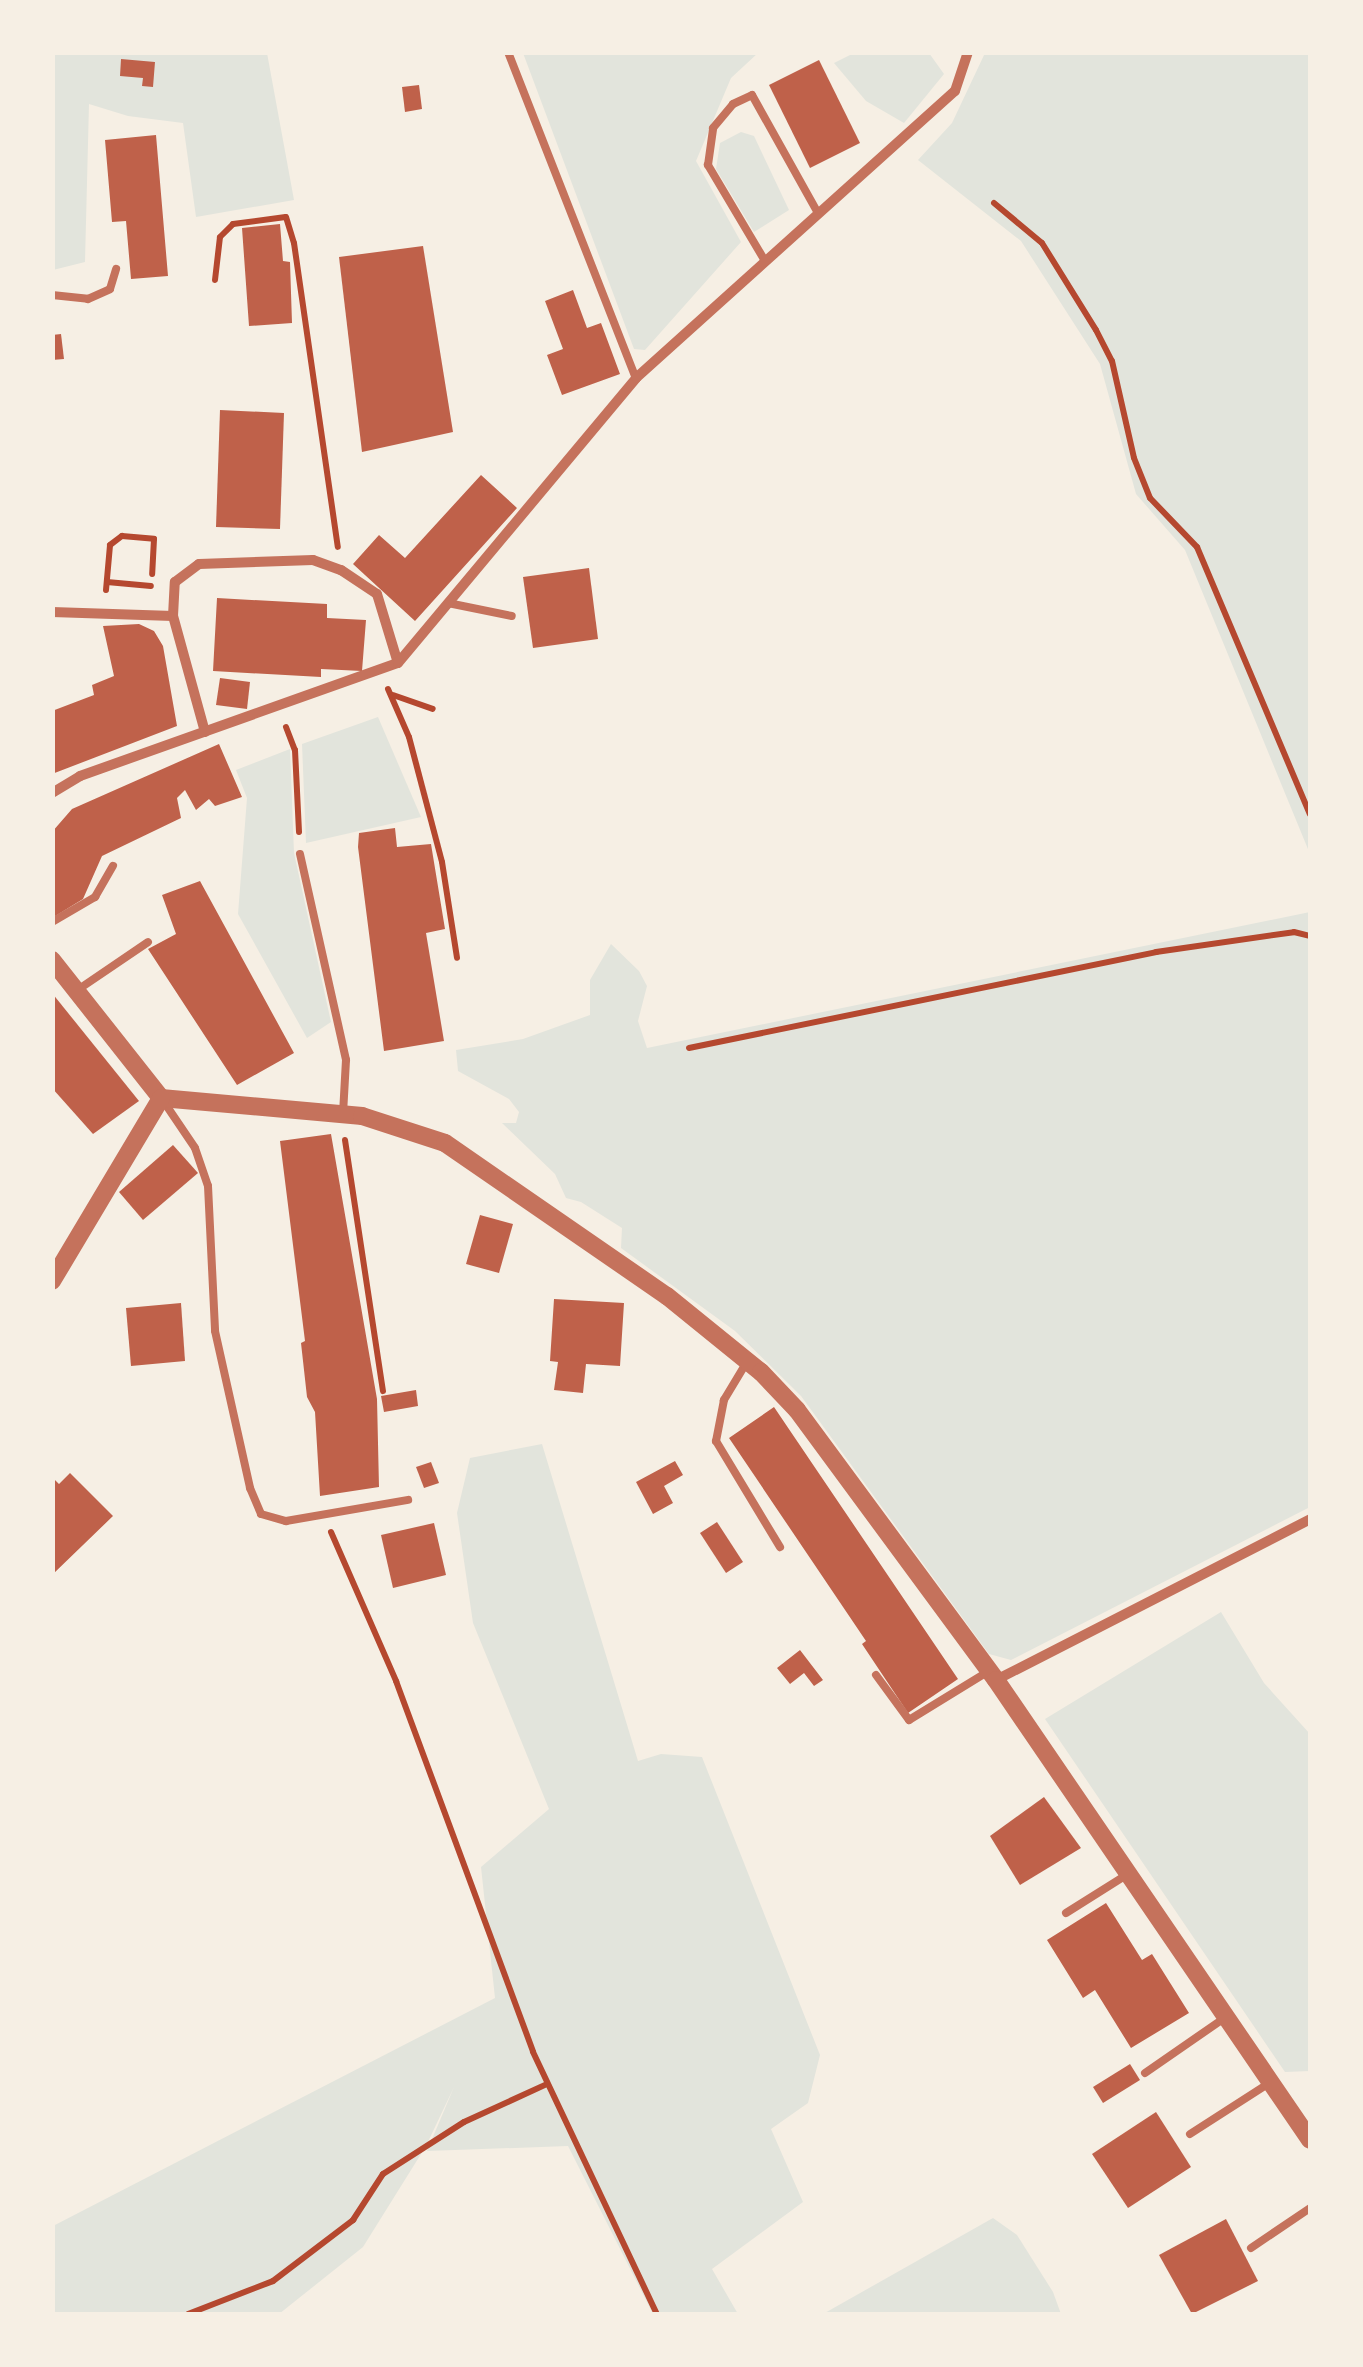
<!DOCTYPE html>
<html>
<head>
<meta charset="utf-8">
<style>
  body { margin:0 }
  #map { position:relative; width:1363px; height:2367px; overflow:hidden; background:#f6efe4; font-family:"Source Serif 4",serif }
  div>[style] { position:absolute }
  [style*='--x'] { left:calc(var(--x)*1px); top:calc(var(--y)*1px); width:calc(var(--w)*1px); rotate:calc(var(--a)*1deg) }
  .green>* { inset:0; background:#e2e4dc }
  .building>* { inset:0; background:#bf614a }
  .path>* { height:6px; margin:-3px; padding:0 3px; transform-origin:3px; border-radius:3px; background:#b5482f }
  .service>* { height:8px; margin:-4px; padding:0 4px; transform-origin:4px; border-radius:4px; background:#c5725c }
  .minor>* { height:10px; margin:-5px; padding:0 5px; transform-origin:5px; border-radius:5px; background:#c5725c }
  .tertiary>* { height:18px; margin:-9px; padding:0 9px; transform-origin:9px; border-radius:9px; background:#c5725c }
  span { translate:-50% -50%; white-space:nowrap; text-align:center; line-height:1.15; -webkit-text-stroke:10px #f6efe4; paint-order:stroke }
  .frame { position:absolute; inset:0; border:55px solid #f6efe4; pointer-events:none }
</style>
</head>
<body>
<div id="map">
  <div class="green">
    <i style="clip-path:polygon(52px 53px,267px 53px,294px 200px,196px 217px,183px 123px,128px 116px,89px 104px,85px 262px,53px 270px)"></i>
    <i style="clip-path:polygon(523px 53px,758px 53px,731px 78px,696px 161px,741px 242px,645px 350px,634px 349px)"></i>
    <i style="clip-path:polygon(854px 53px,929px 53px,944px 74px,904px 123px,866px 101px,834px 63px)"></i>
    <i style="clip-path:polygon(985px 53px,1310px 53px,1310px 854px,1185px 550px,1136px 494px,1100px 364px,1021px 241px,918px 160px,952px 123px)"></i>
    <i style="clip-path:polygon(741px 132px,754px 136px,789px 210px,754px 232px,716px 169px,720px 143px)"></i>
    <i style="clip-path:polygon(378px 717px,421px 817px,306px 843px,302px 744px)"></i>
    <i style="clip-path:polygon(290px 749px,294px 853px,331px 1022px,307px 1038px,238px 914px,247px 798px,236px 770px)"></i>
    <i style="clip-path:polygon(1310px 912px,1310px 1507px,1011px 1660px,989px 1654px,801px 1396px,735px 1331px,621px 1248px,622px 1228px,581px 1202px,566px 1198px,555px 1174px,502px 1123px,516px 1123px,519px 1112px,509px 1099px,458px 1071px,456px 1050px,523px 1039px,590px 1015px,590px 980px,611px 944px,639px 971px,647px 986px,638px 1021px,647px 1048px)"></i>
    <i style="clip-path:polygon(542px 1444px,638px 1761px,661px 1754px,702px 1757px,820px 2055px,808px 2103px,771px 2129px,803px 2202px,712px 2269px,738px 2314px,653px 2314px,568px 2146px,427px 2151px,454px 2087px,426px 2146px,363px 2247px,279px 2314px,53px 2314px,53px 2226px,495px 1998px,481px 1867px,549px 1809px,473px 1623px,457px 1513px,470px 1458px)"></i>
    <i style="clip-path:polygon(1221px 1612px,1264px 1683px,1310px 1734px,1310px 2071px,1285px 2072px,1045px 1719px)"></i>
    <i style="clip-path:polygon(993px 2218px,1017px 2235px,1053px 2292px,1061px 2314px,823px 2314px)"></i>
  </div>
  <div class="building">
    <i style="clip-path:polygon(121px 59px,155px 62px,153px 87px,142px 86px,143px 78px,120px 76px)"></i>
    <i style="clip-path:polygon(819px 60px,860px 143px,810px 168px,769px 85px)"></i>
    <i style="clip-path:polygon(419px 85px,422px 109px,405px 112px,402px 87px)"></i>
    <i style="clip-path:polygon(156px 135px,168px 276px,131px 279px,126px 221px,112px 222px,105px 140px)"></i>
    <i style="clip-path:polygon(280px 224px,283px 261px,290px 262px,292px 323px,249px 326px,242px 228px)"></i>
    <i style="clip-path:polygon(423px 246px,453px 432px,362px 452px,339px 257px)"></i>
    <i style="clip-path:polygon(573px 290px,587px 328px,601px 323px,620px 374px,562px 395px,547px 355px,563px 349px,545px 301px)"></i>
    <i style="clip-path:polygon(61px 334px,64px 359px,52px 360px,52px 335px)"></i>
    <i style="clip-path:polygon(220px 410px,284px 413px,280px 529px,216px 527px)"></i>
    <i style="clip-path:polygon(481px 475px,517px 508px,415px 621px,353px 564px,379px 535px,405px 558px)"></i>
    <i style="clip-path:polygon(589px 568px,598px 639px,533px 648px,523px 577px)"></i>
    <i style="clip-path:polygon(217px 598px,327px 604px,327px 618px,366px 620px,362px 671px,321px 669px,321px 677px,213px 671px)"></i>
    <i style="clip-path:polygon(139px 624px,154px 631px,163px 646px,177px 726px,52px 774px,52px 711px,94px 695px,92px 685px,114px 676px,103px 626px)"></i>
    <i style="clip-path:polygon(220px 678px,250px 682px,247px 709px,216px 705px)"></i>
    <i style="clip-path:polygon(219px 744px,242px 797px,215px 806px,209px 799px,196px 810px,185px 790px,177px 798px,181px 818px,102px 856px,83px 899px,52px 918px,52px 832px,72px 809px)"></i>
    <i style="clip-path:polygon(395px 828px,397px 847px,431px 844px,445px 929px,426px 933px,444px 1041px,384px 1051px,358px 847px,359px 833px)"></i>
    <i style="clip-path:polygon(200px 881px,294px 1053px,237px 1085px,148px 949px,176px 934px,162px 895px)"></i>
    <i style="clip-path:polygon(52px 993px,139px 1101px,93px 1134px,52px 1088px)"></i>
    <i style="clip-path:polygon(331px 1134px,377px 1399px,379px 1487px,320px 1496px,315px 1412px,307px 1397px,301px 1343px,305px 1341px,280px 1141px)"></i>
    <i style="clip-path:polygon(173px 1145px,198px 1173px,143px 1220px,119px 1192px)"></i>
    <i style="clip-path:polygon(480px 1215px,513px 1224px,499px 1273px,466px 1264px)"></i>
    <i style="clip-path:polygon(554px 1299px,624px 1303px,620px 1366px,586px 1364px,583px 1393px,554px 1390px,558px 1362px,550px 1361px)"></i>
    <i style="clip-path:polygon(181px 1303px,185px 1361px,131px 1366px,126px 1308px)"></i>
    <i style="clip-path:polygon(416px 1390px,418px 1406px,384px 1412px,381px 1396px)"></i>
    <i style="clip-path:polygon(774px 1407px,958px 1679px,908px 1713px,862px 1644px,866px 1641px,729px 1438px)"></i>
    <i style="clip-path:polygon(675px 1461px,683px 1475px,664px 1486px,673px 1503px,653px 1514px,636px 1482px)"></i>
    <i style="clip-path:polygon(431px 1462px,439px 1483px,424px 1488px,416px 1467px)"></i>
    <i style="clip-path:polygon(70px 1473px,113px 1516px,52px 1575px,52px 1477px,59px 1484px)"></i>
    <i style="clip-path:polygon(717px 1522px,743px 1562px,726px 1573px,700px 1533px)"></i>
    <i style="clip-path:polygon(434px 1523px,446px 1575px,393px 1588px,381px 1535px)"></i>
    <i style="clip-path:polygon(800px 1650px,823px 1680px,814px 1686px,804px 1673px,790px 1684px,777px 1668px)"></i>
    <i style="clip-path:polygon(1044px 1797px,1081px 1848px,1020px 1885px,990px 1836px)"></i>
    <i style="clip-path:polygon(1106px 1903px,1142px 1960px,1152px 1954px,1189px 2013px,1131px 2048px,1095px 1990px,1083px 1998px,1047px 1940px)"></i>
    <i style="clip-path:polygon(1130px 2064px,1140px 2080px,1103px 2103px,1093px 2087px)"></i>
    <i style="clip-path:polygon(1156px 2112px,1191px 2167px,1128px 2208px,1092px 2154px)"></i>
    <i style="clip-path:polygon(1226px 2219px,1258px 2281px,1192px 2314px,1159px 2255px)"></i>
  </div>
  <div class="path">
    <i style="--x:994;--y:203;--w:62;--a:39.8"></i>
    <i style="--x:1042;--y:243;--w:102;--a:58.2"></i>
    <i style="--x:1096;--y:330;--w:35;--a:63"></i>
    <i style="--x:1112;--y:361;--w:99;--a:77.2"></i>
    <i style="--x:1134;--y:458;--w:43;--a:68.2"></i>
    <i style="--x:1150;--y:498;--w:68;--a:46.2"></i>
    <i style="--x:1197;--y:547;--w:290;--a:67.1"></i>
    <i style="--x:215;--y:280;--w:43;--a:-83.4"></i>
    <i style="--x:220;--y:237;--w:18;--a:-45"></i>
    <i style="--x:233;--y:224;--w:53;--a:-7.5"></i>
    <i style="--x:286;--y:217;--w:27;--a:73"></i>
    <i style="--x:294;--y:243;--w:307;--a:81.8"></i>
    <i style="--x:107;--y:582;--w:44;--a:5.2"></i>
    <i style="--x:106;--y:590;--w:45;--a:-84.9"></i>
    <i style="--x:110;--y:545;--w:15;--a:-37"></i>
    <i style="--x:122;--y:536;--w:32;--a:5"></i>
    <i style="--x:154;--y:539;--w:35;--a:93"></i>
    <i style="--x:388;--y:689;--w:52;--a:66.4"></i>
    <i style="--x:409;--y:737;--w:129;--a:75.2"></i>
    <i style="--x:442;--y:862;--w:97;--a:81.1"></i>
    <i style="--x:393;--y:695;--w:42;--a:19.3"></i>
    <i style="--x:286;--y:727;--w:25;--a:69"></i>
    <i style="--x:295;--y:750;--w:82;--a:87.2"></i>
    <i style="--x:689;--y:1048;--w:477;--a:-11.6"></i>
    <i style="--x:1156;--y:952;--w:139;--a:-8.2"></i>
    <i style="--x:1294;--y:932;--w:16;--a:14"></i>
    <i style="--x:345;--y:1140;--w:254;--a:81.4"></i>
    <i style="--x:331;--y:1532;--w:163;--a:66.4"></i>
    <i style="--x:396;--y:1681;--w:395;--a:69.7"></i>
    <i style="--x:533;--y:2052;--w:290;--a:64.7"></i>
    <i style="--x:188;--y:2314;--w:91;--a:-21.2"></i>
    <i style="--x:273;--y:2281;--w:101;--a:-37.3"></i>
    <i style="--x:353;--y:2220;--w:55;--a:-56.9"></i>
    <i style="--x:383;--y:2174;--w:96;--a:-32.7"></i>
    <i style="--x:464;--y:2122;--w:91;--a:-24.6"></i>
  </div>
  <div class="service">
    <i style="--x:508;--y:52;--w:350;--a:68.6"></i>
    <i style="--x:765;--y:261;--w:112;--a:-120.7"></i>
    <i style="--x:708;--y:165;--w:37;--a:-82"></i>
    <i style="--x:713;--y:128;--w:31;--a:-50"></i>
    <i style="--x:733;--y:104;--w:21;--a:-25"></i>
    <i style="--x:752;--y:95;--w:135;--a:60.8"></i>
    <i style="--x:52;--y:295;--w:36;--a:6"></i>
    <i style="--x:88;--y:299;--w:24;--a:-24"></i>
    <i style="--x:110;--y:289;--w:21;--a:-73"></i>
    <i style="--x:448;--y:603;--w:65;--a:11.5"></i>
    <i style="--x:300;--y:854;--w:211;--a:77.4"></i>
    <i style="--x:346;--y:1060;--w:54;--a:93.2"></i>
    <i style="--x:52;--y:922;--w:50;--a:-30.2"></i>
    <i style="--x:95;--y:897;--w:36;--a:-60"></i>
    <i style="--x:76;--y:991;--w:87;--a:-34.2"></i>
    <i style="--x:164;--y:1102;--w:55;--a:56"></i>
    <i style="--x:195;--y:1148;--w:40;--a:71.1"></i>
    <i style="--x:208;--y:1186;--w:145;--a:87.2"></i>
    <i style="--x:215;--y:1331;--w:161;--a:77.4"></i>
    <i style="--x:250;--y:1488;--w:28;--a:67"></i>
    <i style="--x:261;--y:1514;--w:26;--a:16"></i>
    <i style="--x:286;--y:1521;--w:124;--a:-9.8"></i>
    <i style="--x:748;--y:1360;--w:47;--a:121"></i>
    <i style="--x:724;--y:1400;--w:42;--a:101"></i>
    <i style="--x:716;--y:1441;--w:124;--a:58.9"></i>
    <i style="--x:876;--y:1675;--w:56;--a:53.7"></i>
    <i style="--x:909;--y:1720;--w:94;--a:-31.5"></i>
    <i style="--x:1066;--y:1913;--w:73;--a:-32.2"></i>
    <i style="--x:1145;--y:2073;--w:98;--a:-34.7"></i>
    <i style="--x:1190;--y:2134;--w:96;--a:-32.7"></i>
    <i style="--x:1251;--y:2248;--w:71;--a:-34.1"></i>
  </div>
  <div class="minor">
    <i style="--x:52;--y:612;--w:121;--a:1.9"></i>
    <i style="--x:205;--y:732;--w:120;--a:-105.4"></i>
    <i style="--x:173;--y:616;--w:34;--a:-87"></i>
    <i style="--x:175;--y:582;--w:30;--a:-37"></i>
    <i style="--x:199;--y:564;--w:114;--a:-2"></i>
    <i style="--x:313;--y:560;--w:30;--a:20"></i>
    <i style="--x:341;--y:570;--w:43;--a:33.7"></i>
    <i style="--x:377;--y:594;--w:72;--a:73.1"></i>
    <i style="--x:52;--y:793;--w:33;--a:-31"></i>
    <i style="--x:80;--y:776;--w:337;--a:-19.6"></i>
    <i style="--x:398;--y:663;--w:371;--a:-50.1"></i>
    <i style="--x:636;--y:378;--w:429;--a:-42"></i>
    <i style="--x:955;--y:91;--w:41;--a:-71.6"></i>
    <i style="--x:996;--y:1680;--w:353;--a:-27.1"></i>
  </div>
  <div class="tertiary">
    <i style="--x:52;--y:960;--w:176;--a:51.7"></i>
    <i style="--x:161;--y:1098;--w:202;--a:5.1"></i>
    <i style="--x:362;--y:1116;--w:87;--a:18"></i>
    <i style="--x:445;--y:1143;--w:270;--a:34.6"></i>
    <i style="--x:667;--y:1296;--w:121;--a:39"></i>
    <i style="--x:761;--y:1372;--w:52;--a:46.5"></i>
    <i style="--x:797;--y:1410;--w:335;--a:53.6"></i>
    <i style="--x:996;--y:1680;--w:557;--a:55.68"></i>
    <i style="--x:52;--y:1281;--w:213;--a:-59.2"></i>
  </div>
  <div class="frame"></div>
</div>
</body>
</html>
